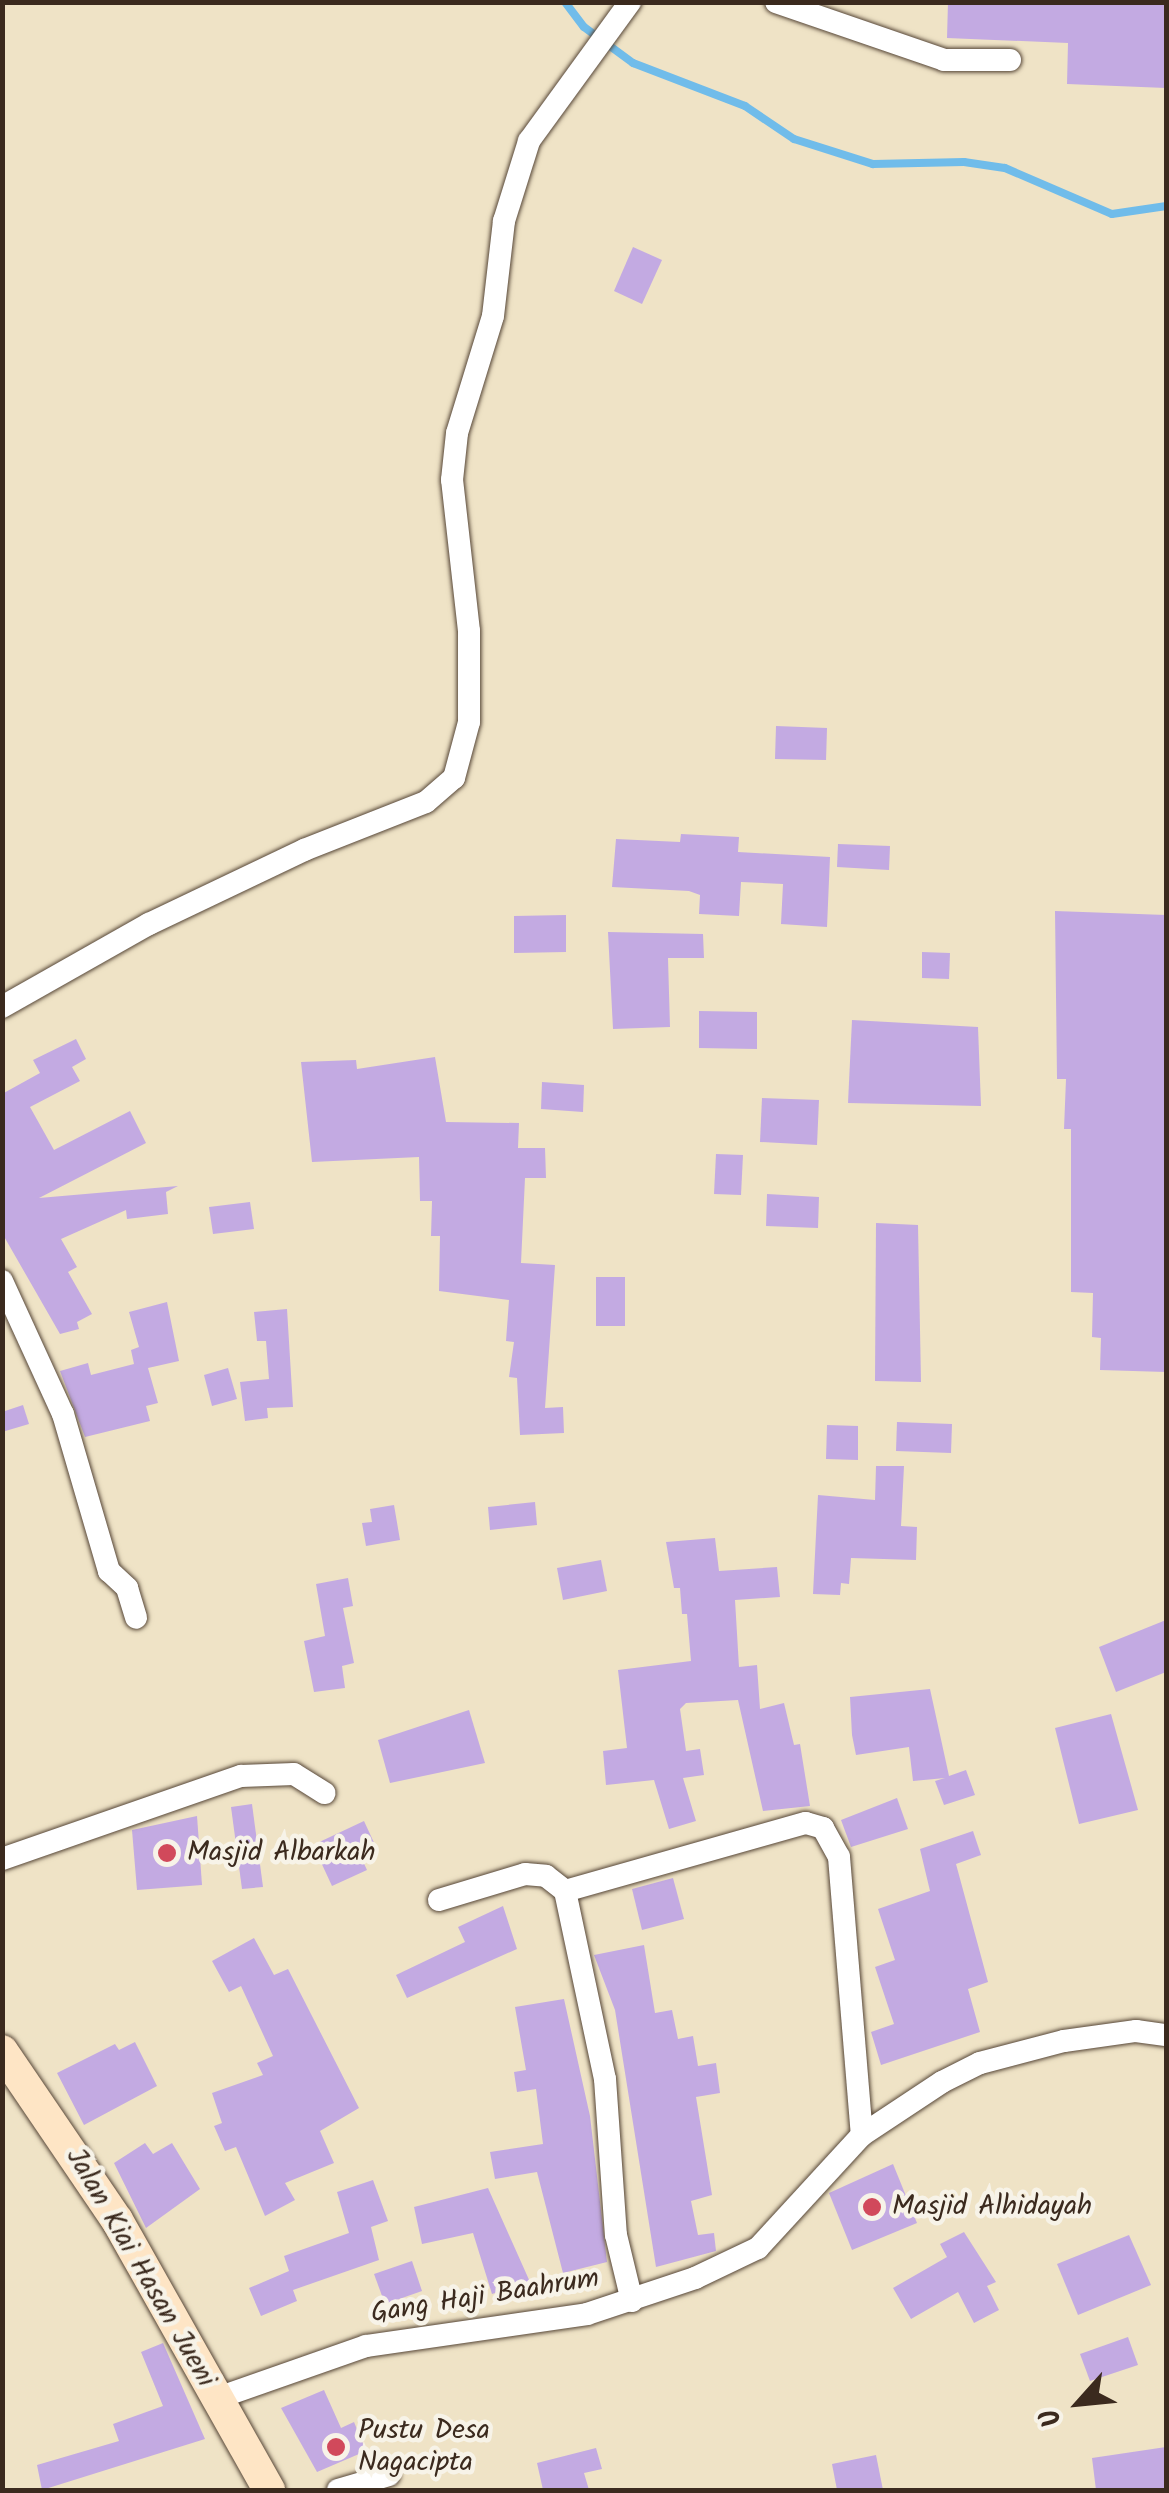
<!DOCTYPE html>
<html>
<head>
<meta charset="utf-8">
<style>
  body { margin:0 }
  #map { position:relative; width:1169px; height:2493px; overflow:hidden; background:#efe3c6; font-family:Kalam,sans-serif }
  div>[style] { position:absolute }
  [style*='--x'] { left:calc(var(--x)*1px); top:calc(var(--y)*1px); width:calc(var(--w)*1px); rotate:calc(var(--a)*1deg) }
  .stream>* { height:8px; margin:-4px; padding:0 4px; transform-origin:4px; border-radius:4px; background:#70bcea }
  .building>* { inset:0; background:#c3aae2 }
  .roads { filter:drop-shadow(0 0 2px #564637) drop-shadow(0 0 2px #564637) }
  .street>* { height:22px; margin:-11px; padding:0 11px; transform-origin:11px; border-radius:11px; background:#fff }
  .secondary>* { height:32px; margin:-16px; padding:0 16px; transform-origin:16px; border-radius:16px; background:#fee5c5 }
  .dots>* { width:28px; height:28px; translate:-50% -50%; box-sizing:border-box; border:5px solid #f7f3e8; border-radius:50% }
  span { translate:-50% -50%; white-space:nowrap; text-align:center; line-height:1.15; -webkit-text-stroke:9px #f7f3e8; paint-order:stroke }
  .poi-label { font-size:28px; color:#3b2a1e }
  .left { translate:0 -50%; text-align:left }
  .street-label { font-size:28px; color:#3b2a1e }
  .frame { position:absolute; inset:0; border:5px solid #3b2a1e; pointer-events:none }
  .north { position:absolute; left:1029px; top:2353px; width:100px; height:100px; -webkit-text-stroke:8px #f7f3e8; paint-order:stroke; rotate:243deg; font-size:28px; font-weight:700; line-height:40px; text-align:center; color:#3b2a1e }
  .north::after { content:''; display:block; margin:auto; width:35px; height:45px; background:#3b2a1e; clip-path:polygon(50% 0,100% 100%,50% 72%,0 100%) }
</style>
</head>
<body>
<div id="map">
  <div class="stream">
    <i style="--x:565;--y:2;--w:31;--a:53"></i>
    <i style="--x:584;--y:27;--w:61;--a:36.3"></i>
    <i style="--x:633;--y:63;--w:120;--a:21"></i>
    <i style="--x:745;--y:106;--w:59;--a:34"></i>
    <i style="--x:794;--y:139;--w:83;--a:17.6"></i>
    <i style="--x:873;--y:164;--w:91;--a:-1.3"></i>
    <i style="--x:964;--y:162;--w:41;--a:8.3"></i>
    <i style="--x:1005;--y:168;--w:116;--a:23.3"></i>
    <i style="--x:1112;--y:214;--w:55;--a:-8.4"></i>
  </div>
  <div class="building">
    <i style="clip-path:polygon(948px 2px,1166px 2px,1166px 88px,1067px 84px,1068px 43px,947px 38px)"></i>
    <i style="clip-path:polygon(633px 247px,662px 260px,642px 304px,614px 291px)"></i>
    <i style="clip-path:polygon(776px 726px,827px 728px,826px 760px,775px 759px)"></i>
    <i style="clip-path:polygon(681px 834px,739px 837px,738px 852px,830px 857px,827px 927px,781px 924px,783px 884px,741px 882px,739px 916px,699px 914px,700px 895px,689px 891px,612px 887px,616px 839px,680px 842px)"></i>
    <i style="clip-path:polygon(838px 844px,890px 846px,889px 870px,837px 867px)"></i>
    <i style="clip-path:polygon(1055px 911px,1166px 915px,1166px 1372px,1100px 1370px,1101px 1338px,1092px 1337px,1093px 1293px,1071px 1292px,1071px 1129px,1064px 1129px,1066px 1079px,1057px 1079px)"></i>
    <i style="clip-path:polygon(566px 915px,566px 952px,514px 953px,514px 916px)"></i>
    <i style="clip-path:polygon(608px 932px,703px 934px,704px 958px,668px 958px,670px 1027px,613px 1029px)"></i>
    <i style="clip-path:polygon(922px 952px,950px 953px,949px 979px,922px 978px)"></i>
    <i style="clip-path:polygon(699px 1011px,757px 1012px,757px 1049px,699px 1048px)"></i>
    <i style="clip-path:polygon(852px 1020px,978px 1027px,981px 1106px,848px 1103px)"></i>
    <i style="clip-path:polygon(76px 1039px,86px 1059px,72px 1067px,80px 1081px,30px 1107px,54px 1150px,130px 1111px,146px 1143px,39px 1198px,178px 1186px,166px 1192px,168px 1214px,127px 1219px,126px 1210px,61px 1239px,77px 1267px,68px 1272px,92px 1314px,77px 1322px,79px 1329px,60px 1334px,2px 1233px,2px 1094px,40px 1073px,33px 1060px)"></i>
    <i style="clip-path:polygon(435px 1057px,446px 1122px,519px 1123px,518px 1148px,545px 1148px,546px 1178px,525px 1178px,521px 1263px,555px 1265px,545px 1408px,563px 1407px,564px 1433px,520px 1435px,517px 1378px,509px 1377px,514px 1342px,506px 1341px,509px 1300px,439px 1291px,440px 1236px,431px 1236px,432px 1201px,420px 1201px,419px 1157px,312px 1162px,301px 1062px,356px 1060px,357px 1069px)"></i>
    <i style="clip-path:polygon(542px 1082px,584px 1085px,583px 1112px,541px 1109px)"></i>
    <i style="clip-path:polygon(762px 1098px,819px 1100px,817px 1145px,760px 1142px)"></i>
    <i style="clip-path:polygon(716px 1154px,743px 1155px,741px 1195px,714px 1194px)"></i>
    <i style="clip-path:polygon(767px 1194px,819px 1197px,818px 1228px,766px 1226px)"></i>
    <i style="clip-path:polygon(250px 1202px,254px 1229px,213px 1234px,209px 1207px)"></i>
    <i style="clip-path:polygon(876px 1223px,918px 1225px,921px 1382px,875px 1381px)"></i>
    <i style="clip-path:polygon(596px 1277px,625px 1277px,625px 1326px,596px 1326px)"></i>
    <i style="clip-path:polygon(167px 1302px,179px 1361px,148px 1368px,158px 1403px,146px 1406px,150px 1421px,85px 1437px,60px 1371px,88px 1363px,91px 1375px,134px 1364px,131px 1350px,139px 1347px,129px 1312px)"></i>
    <i style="clip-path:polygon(287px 1309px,293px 1407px,267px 1408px,268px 1418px,245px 1421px,240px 1382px,269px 1379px,266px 1341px,257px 1341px,254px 1312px)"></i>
    <i style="clip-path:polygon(228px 1368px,237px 1399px,212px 1406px,204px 1375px)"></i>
    <i style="clip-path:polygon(23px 1405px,29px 1424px,2px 1432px,2px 1412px)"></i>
    <i style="clip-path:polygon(897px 1422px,952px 1424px,951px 1453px,896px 1451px)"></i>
    <i style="clip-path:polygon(827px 1425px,858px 1426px,858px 1460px,826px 1459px)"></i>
    <i style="clip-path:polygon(876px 1466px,904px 1466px,901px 1526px,917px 1527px,916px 1560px,851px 1558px,849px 1584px,841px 1583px,840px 1595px,813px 1594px,818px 1495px,875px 1500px)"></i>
    <i style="clip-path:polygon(535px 1502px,537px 1525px,490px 1530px,488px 1507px)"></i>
    <i style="clip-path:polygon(394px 1505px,400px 1540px,366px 1546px,362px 1523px,372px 1522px,370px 1509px)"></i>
    <i style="clip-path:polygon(715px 1538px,719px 1571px,777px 1567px,780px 1597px,735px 1600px,739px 1667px,757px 1665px,760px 1709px,784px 1703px,794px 1745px,800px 1744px,810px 1806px,763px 1811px,738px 1700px,686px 1703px,680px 1709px,686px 1751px,700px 1749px,704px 1775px,683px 1778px,696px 1821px,669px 1829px,654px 1780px,606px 1785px,603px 1751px,627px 1748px,618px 1670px,691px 1661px,687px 1614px,682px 1614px,680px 1588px,674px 1588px,666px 1542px)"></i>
    <i style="clip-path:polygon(601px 1560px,607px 1591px,563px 1600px,557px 1568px)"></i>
    <i style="clip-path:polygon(348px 1578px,353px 1606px,343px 1608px,354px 1663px,342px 1666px,345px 1688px,314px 1692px,304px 1641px,325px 1636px,316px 1584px)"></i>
    <i style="clip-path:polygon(1166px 1620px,1166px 1672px,1116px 1692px,1099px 1647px)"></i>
    <i style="clip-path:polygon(930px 1689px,949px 1776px,966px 1770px,975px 1795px,944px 1805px,935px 1781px,945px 1778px,913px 1781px,909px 1747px,856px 1755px,852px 1735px,850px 1697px)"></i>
    <i style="clip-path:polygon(469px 1710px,485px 1763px,390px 1783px,378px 1740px)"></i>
    <i style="clip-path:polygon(1111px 1714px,1138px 1810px,1079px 1824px,1055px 1728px)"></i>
    <i style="clip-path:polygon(897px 1798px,908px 1829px,851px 1847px,841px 1820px)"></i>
    <i style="clip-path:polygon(252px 1804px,263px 1887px,242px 1889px,231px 1807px)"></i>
    <i style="clip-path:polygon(197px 1816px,202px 1885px,137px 1890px,132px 1830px)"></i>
    <i style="clip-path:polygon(364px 1821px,376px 1847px,360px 1855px,367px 1870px,332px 1886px,313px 1845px)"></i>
    <i style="clip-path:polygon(973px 1831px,981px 1855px,956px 1864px,988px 1982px,968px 1989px,980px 2032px,881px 2065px,871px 2032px,894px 2024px,875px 1967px,895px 1960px,878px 1909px,930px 1891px,920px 1849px)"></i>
    <i style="clip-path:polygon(673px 1878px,684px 1919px,642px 1930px,632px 1889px)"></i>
    <i style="clip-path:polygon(503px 1906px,517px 1949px,407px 1998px,396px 1975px,465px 1942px,458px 1927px)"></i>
    <i style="clip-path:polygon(254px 1938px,274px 1975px,288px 1969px,359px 2108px,320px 2131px,334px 2163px,285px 2183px,295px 2200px,265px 2216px,236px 2147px,225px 2151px,214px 2126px,222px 2123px,212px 2093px,263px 2075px,257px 2063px,273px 2056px,241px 1986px,229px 1992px,212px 1961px)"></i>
    <i style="clip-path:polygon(644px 1945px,655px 2013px,672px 2010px,678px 2039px,693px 2036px,698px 2066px,716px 2063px,720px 2093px,696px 2097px,712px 2195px,691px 2201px,698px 2235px,714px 2233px,716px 2251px,656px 2267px,615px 2010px,594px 1955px)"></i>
    <i style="clip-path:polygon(564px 1999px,590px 2116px,607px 2262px,563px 2273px,537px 2172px,495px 2179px,490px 2152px,543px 2144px,536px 2089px,517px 2092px,514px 2072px,526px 2070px,515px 2007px)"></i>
    <i style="clip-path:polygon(135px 2042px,157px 2086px,84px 2125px,57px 2073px,115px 2044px,119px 2050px)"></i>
    <i style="clip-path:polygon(145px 2143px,153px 2154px,172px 2143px,200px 2189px,146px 2228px,114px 2163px)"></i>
    <i style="clip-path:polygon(893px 2164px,917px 2223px,852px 2250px,829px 2193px)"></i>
    <i style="clip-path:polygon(373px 2180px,388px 2221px,371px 2227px,379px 2260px,293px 2290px,297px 2301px,261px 2316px,249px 2288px,289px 2271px,284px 2256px,349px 2233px,337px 2192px)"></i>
    <i style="clip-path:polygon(488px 2188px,530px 2282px,492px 2294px,473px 2233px,422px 2244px,414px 2207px)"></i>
    <i style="clip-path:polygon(964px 2232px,996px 2282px,987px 2286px,999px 2310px,974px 2323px,958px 2292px,911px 2319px,893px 2288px,947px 2257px,940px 2244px)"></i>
    <i style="clip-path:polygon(1129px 2235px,1151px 2285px,1078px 2315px,1057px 2264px)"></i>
    <i style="clip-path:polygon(412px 2261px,422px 2291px,385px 2304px,374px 2274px)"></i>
    <i style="clip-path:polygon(1128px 2337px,1138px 2365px,1090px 2381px,1080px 2354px)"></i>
    <i style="clip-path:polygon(163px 2343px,205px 2439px,42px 2490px,37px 2465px,119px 2441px,113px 2424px,163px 2406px,141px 2352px)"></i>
    <i style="clip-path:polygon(324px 2390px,341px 2428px,354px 2422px,366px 2451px,317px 2472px,281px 2408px)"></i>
    <i style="clip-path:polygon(1166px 2447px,1166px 2490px,1096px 2490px,1092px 2458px)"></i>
    <i style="clip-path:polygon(596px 2448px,602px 2469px,584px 2473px,589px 2490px,543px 2490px,537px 2463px)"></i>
    <i style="clip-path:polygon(876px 2455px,883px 2490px,837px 2490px,832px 2464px)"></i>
  </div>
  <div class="roads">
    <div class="street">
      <i style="--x:776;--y:2;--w:178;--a:19"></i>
      <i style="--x:944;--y:60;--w:66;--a:0"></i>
      <i style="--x:2;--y:1007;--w:169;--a:-29.5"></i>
      <i style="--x:149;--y:924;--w:172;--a:-25.5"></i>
      <i style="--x:304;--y:850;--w:131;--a:-21.5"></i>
      <i style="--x:426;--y:802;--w:37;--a:-41"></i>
      <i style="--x:454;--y:778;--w:58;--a:-75"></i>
      <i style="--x:469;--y:722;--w:91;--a:-90"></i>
      <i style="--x:469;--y:631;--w:152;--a:-96.4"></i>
      <i style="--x:452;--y:480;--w:47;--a:-83.9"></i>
      <i style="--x:457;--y:433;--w:122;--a:-72.9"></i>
      <i style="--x:493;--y:316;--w:96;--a:-83.4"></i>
      <i style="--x:504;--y:221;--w:84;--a:-72.6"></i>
      <i style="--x:529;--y:141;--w:172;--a:-54"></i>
      <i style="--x:2;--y:1281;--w:146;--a:65.4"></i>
      <i style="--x:63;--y:1414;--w:164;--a:73.7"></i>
      <i style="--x:109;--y:1571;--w:25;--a:43"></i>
      <i style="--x:127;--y:1588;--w:31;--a:73"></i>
      <i style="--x:2;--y:1859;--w:253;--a:-19.2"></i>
      <i style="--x:241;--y:1776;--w:53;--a:-2.2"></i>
      <i style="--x:294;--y:1774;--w:36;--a:32"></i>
      <i style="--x:565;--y:1891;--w:250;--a:-15.8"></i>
      <i style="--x:806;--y:1823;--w:18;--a:16"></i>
      <i style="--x:823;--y:1828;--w:33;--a:61"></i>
      <i style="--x:839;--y:1857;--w:279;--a:85.3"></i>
      <i style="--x:439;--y:1900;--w:90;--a:-16.8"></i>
      <i style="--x:525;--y:1874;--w:21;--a:5"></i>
      <i style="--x:546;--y:1876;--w:24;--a:38"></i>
      <i style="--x:565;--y:1891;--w:192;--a:78"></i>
      <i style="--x:605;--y:2079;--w:156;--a:86"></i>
      <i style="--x:616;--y:2235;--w:68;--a:76.4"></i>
      <i style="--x:215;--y:2399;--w:160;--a:-19.3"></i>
      <i style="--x:366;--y:2346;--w:223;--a:-8.2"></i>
      <i style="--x:587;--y:2314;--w:114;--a:-18.4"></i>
      <i style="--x:695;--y:2278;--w:70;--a:-25.5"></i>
      <i style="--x:758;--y:2248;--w:154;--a:-47.4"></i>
      <i style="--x:862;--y:2135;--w:96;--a:-33.5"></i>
      <i style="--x:942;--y:2082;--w:42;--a:-26.6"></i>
      <i style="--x:980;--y:2063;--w:87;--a:-14.7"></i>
      <i style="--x:1064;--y:2041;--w:73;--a:-7.9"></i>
      <i style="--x:1136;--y:2031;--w:30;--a:8"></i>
      <i style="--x:338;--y:2490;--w:53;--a:-16.4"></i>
    </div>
    <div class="secondary">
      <i style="--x:2;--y:2051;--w:204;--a:55.8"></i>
      <i style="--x:117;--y:2220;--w:310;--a:60.6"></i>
    </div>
  </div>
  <div class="dots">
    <i style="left:167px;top:1853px;background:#d1495b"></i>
    <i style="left:872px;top:2207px;background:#d1495b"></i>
    <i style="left:336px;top:2447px;background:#d1495b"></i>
  </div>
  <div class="poi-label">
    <span class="left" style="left:187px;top:1853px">Masjid Albarkah</span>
    <span class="left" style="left:892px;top:2207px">Masjid Alhidayah</span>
    <span class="left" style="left:358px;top:2447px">Pustu Desa<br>Nagacipta</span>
  </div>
  <div class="street-label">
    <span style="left:140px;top:2268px;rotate:60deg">Jalan Kiai Hasan Jueni</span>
    <span style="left:485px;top:2297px;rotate:-9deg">Gang Haji Baahrum</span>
  </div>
  <div class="frame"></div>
  <div class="north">U</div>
</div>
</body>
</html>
